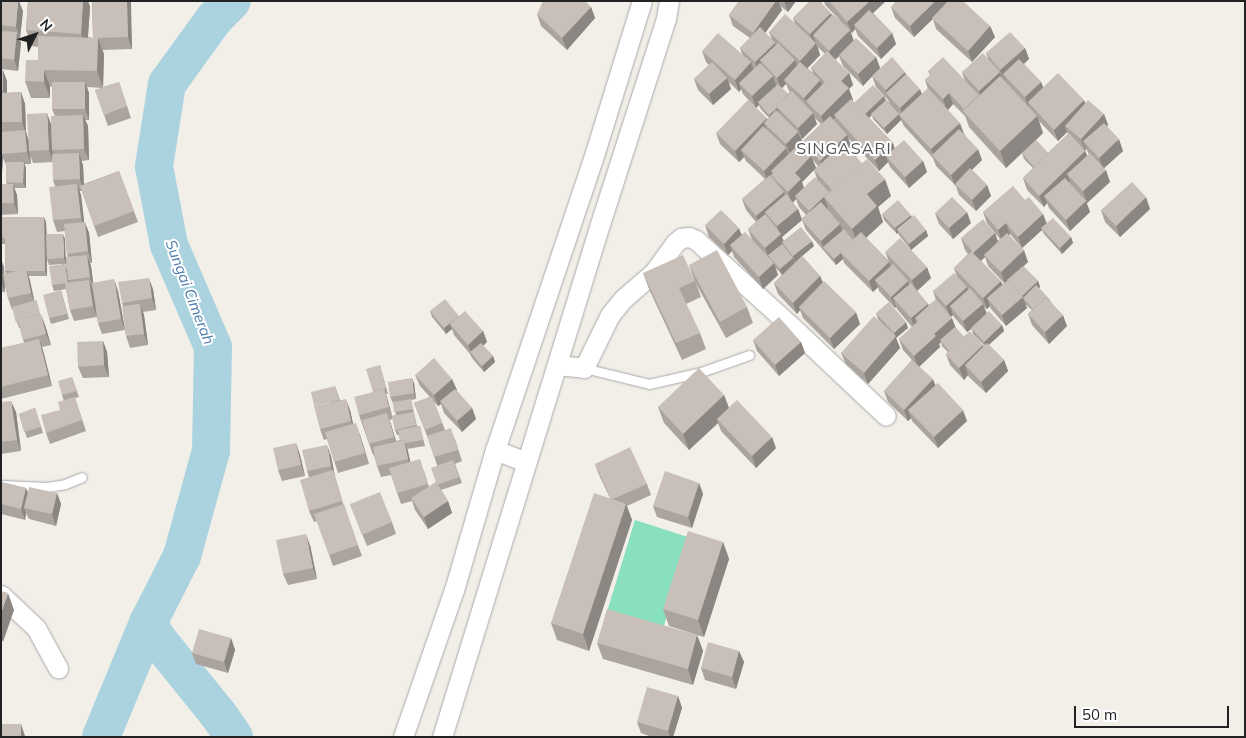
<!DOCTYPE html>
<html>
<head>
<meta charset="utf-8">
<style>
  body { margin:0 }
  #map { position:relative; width:1246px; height:738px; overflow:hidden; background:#f2efe9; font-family:Mulish,sans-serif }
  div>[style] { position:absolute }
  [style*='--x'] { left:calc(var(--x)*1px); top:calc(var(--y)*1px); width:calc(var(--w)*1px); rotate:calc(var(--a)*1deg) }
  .pitch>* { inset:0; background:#88e0be }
  .river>* { height:38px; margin:-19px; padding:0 19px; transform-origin:19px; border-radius:19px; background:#aad3df }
  .roads { filter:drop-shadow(0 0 1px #a9a9a9) drop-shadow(0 0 1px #a9a9a9) }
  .service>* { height:9px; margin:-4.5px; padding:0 4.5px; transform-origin:4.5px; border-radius:4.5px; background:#fff }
  .minor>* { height:19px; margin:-9.5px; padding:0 9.5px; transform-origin:9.5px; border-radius:9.5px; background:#fff }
  .wall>* { inset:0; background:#aba49e }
  .shaded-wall>* { inset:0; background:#8b8681 }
  .building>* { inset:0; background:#c7bfb8 }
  span { translate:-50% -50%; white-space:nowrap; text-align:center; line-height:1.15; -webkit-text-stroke:4px #fff; paint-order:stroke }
  .water-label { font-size:15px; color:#4a7aab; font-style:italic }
  .quarter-label { font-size:16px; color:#555; letter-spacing:1px }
  .frame { position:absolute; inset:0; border:2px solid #222; pointer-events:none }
  .north { position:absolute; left:10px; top:10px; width:50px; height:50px; -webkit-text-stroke:4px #fff; paint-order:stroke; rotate:49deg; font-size:14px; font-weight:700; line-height:20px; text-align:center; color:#222 }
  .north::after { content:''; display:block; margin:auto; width:18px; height:22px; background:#222; clip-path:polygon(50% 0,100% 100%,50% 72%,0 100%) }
  .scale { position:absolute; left:1074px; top:706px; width:155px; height:22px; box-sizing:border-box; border:2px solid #222; border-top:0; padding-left:6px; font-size:15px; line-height:18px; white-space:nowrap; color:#222; -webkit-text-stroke:4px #fff; paint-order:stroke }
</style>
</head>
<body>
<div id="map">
  <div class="pitch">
    <i style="clip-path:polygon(635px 520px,691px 538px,662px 632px,606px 615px)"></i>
  </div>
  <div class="river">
    <i style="--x:148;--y:623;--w:21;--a:59"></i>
    <i style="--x:159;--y:641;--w:94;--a:51.1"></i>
    <i style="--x:218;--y:714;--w:28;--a:55"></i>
    <i style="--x:101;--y:737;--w:123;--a:-67.6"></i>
    <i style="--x:148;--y:623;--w:75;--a:-63.1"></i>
    <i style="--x:182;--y:556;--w:109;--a:-74.6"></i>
    <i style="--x:211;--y:451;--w:104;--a:-88.9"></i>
    <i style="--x:213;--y:347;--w:111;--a:-113.3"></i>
    <i style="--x:169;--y:245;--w:80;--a:-100.8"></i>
    <i style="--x:154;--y:166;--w:83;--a:-81"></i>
    <i style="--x:167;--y:84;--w:80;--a:-54.1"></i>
    <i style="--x:214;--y:19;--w:25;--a:-45"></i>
  </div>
  <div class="roads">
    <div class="service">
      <i style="--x:584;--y:368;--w:67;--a:13.8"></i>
      <i style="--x:649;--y:384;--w:53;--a:-13"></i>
      <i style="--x:701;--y:372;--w:51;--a:-19.5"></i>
      <i style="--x:1;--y:485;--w:46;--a:2.5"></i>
      <i style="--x:47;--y:487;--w:18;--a:-9"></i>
      <i style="--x:65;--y:484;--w:18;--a:-22"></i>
    </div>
    <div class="minor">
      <i style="--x:557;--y:365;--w:27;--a:6"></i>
      <i style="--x:584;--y:368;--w:59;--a:-63.9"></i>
      <i style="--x:610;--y:315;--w:21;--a:-51"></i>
      <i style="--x:623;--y:299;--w:41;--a:-41.1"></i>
      <i style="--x:654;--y:272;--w:36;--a:-54"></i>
      <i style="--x:675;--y:243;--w:8;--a:-40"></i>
      <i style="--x:681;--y:238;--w:8;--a:-7"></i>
      <i style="--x:689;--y:237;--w:8;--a:23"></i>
      <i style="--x:696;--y:240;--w:130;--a:42.2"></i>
      <i style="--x:792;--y:327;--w:129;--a:43.4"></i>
      <i style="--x:495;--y:450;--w:33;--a:21"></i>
      <i style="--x:1;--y:595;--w:48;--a:43.3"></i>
      <i style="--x:36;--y:628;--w:46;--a:61.2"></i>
      <i style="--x:403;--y:737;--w:156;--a:-70.9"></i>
      <i style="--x:454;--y:590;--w:146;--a:-73.7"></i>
      <i style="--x:495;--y:450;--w:307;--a:-71.4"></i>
      <i style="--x:593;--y:159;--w:165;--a:-72.8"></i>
      <i style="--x:442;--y:737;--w:537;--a:-72.88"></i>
      <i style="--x:600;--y:224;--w:216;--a:-72.2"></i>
      <i style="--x:666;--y:18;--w:17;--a:-80"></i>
    </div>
  </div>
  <div class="wall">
    <i style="clip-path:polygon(1px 1px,23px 11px,20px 38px,19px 38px,21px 43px,18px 71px,1px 69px)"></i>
    <i style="clip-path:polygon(evenodd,28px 1px,91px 1px,88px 1px,90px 7px,88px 37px,93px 38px,92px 1px,130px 1px,132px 49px,102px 50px,104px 54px,103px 87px,119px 82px,131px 118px,108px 126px,95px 90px,102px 88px,87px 87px,89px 93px,89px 120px,85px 120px,88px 126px,89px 160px,81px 161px,83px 165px,84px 184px,119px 171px,138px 222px,98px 237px,82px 191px,79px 191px,81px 195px,84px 222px,89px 233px,92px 263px,90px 263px,91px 266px,93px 283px,118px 291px,125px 330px,102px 334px,98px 323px,97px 317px,74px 321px,70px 310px,66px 289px,54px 291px,52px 285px,62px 264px,49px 265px,47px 259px,47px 240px,47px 276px,28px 276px,34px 301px,36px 300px,38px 306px,40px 314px,45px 325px,51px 345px,42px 347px,52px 386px,1px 399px,1px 348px,24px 343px,20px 328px,19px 328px,13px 309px,12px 310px,8px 298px,4px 281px,5px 292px,1px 292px,1px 244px,2px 247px,2px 262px,4px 267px,4px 274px,6px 274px,5px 271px,5px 244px,1px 244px,1px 217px,46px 222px,47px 234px,66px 257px,68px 257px,67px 254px,65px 231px,57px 232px,53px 220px,55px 186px,53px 180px,53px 162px,33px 163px,30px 155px,31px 164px,24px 164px,26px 168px,26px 188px,14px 188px,17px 195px,18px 214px,1px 215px,1px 184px,7px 184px,6px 182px,6px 165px,3px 158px,2px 172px,1px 172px,1px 70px,7px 81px,7px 93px,21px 92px,25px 104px,26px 132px,28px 139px,51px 124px,55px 116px,52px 109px,52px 87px,50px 86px,50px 98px,31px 98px,25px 81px,38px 60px,38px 47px,32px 46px,26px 30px,28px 1px,65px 264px,66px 264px,68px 276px,65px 264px)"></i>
    <i style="clip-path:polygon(evenodd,739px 1px,796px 1px,788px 12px,780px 6px,782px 10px,765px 33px,772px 39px,769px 32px,795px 24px,793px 18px,810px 1px,823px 1px,821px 3px,832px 16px,840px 20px,825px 5px,824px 1px,886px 1px,873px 13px,892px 33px,896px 44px,881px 59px,858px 36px,855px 29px,852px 33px,850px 31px,853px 40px,876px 57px,880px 68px,906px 74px,922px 94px,928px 89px,925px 80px,930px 75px,928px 71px,965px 81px,962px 72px,988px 58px,986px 53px,1025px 48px,1029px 59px,1024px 64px,1041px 82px,1043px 87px,1085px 103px,1104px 114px,1108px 125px,1107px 126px,1123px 151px,1104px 168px,1110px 182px,1087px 203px,1086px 202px,1090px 212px,1070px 231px,1049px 208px,1047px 203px,1044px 207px,1027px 190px,1023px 178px,1033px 168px,1024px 159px,1022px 153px,1006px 168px,969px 127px,965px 116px,953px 104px,948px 110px,982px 160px,972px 170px,987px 185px,991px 196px,976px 211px,959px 195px,956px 186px,936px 166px,933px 158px,904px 126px,901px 120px,887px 134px,873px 119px,872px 115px,869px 118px,893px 143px,894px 148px,923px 161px,927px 172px,909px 188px,890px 167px,888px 162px,879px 171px,848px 138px,851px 146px,849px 149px,891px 196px,878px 207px,883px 222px,866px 238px,889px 261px,885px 252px,931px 278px,917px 291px,929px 305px,936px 300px,933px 291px,957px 277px,954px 268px,968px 254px,965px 250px,961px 238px,995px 233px,998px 241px,1000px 239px,987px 223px,983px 212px,1025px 200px,1043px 214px,1047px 224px,1071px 237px,1073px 243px,1062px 254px,1044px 234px,1042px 230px,1022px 248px,1010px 234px,1009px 235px,1028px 262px,1023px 266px,1038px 281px,1040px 287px,1039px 288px,1049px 299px,1067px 326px,1049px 344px,1032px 325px,1028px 314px,1032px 310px,1025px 304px,1027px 308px,1006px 326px,991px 309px,990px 306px,987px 309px,984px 307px,987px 313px,1002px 325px,1004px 331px,989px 345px,1004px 360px,1008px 371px,986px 393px,969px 377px,968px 375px,964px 380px,950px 365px,946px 354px,948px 352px,942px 346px,941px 342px,939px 344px,940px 347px,919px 366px,967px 421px,938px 448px,912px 421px,911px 418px,908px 421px,888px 402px,884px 391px,912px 360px,903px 350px,899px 339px,912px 327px,897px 309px,896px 307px,895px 308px,879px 291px,878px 287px,873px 292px,844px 263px,843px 259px,836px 265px,806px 230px,802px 220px,782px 237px,784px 241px,814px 246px,802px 256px,820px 276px,823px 283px,860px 324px,834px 349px,803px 318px,800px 310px,797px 314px,778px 294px,774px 283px,788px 269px,782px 275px,775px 267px,778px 275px,763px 289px,734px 257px,732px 251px,728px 255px,709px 237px,705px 225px,742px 234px,752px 240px,748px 229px,756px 222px,746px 210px,742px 199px,765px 179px,746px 161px,744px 157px,739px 162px,720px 144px,716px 133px,755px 107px,743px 94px,741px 89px,739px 92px,729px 82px,731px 89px,713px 105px,698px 90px,694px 79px,709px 65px,706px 62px,702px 51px,743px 56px,740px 48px,750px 38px,733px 26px,729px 15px,739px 1px,818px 47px,825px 54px,811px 68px,813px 73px,807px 68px,820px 55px,818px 47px,739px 1px,839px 56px,843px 66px,863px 86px,872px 76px,876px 87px,888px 100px,890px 103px,886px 100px,884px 96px,854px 103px,852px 100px,853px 100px,849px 89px,853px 85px,849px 73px,835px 60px,839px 56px,739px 1px,786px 84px,789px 91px,790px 92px,788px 94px,782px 88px,786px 84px,739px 1px,759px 105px,760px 108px,769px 118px,767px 120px,756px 108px,759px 105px,739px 1px,814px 117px,821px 124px,802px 142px,801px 138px,802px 139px,817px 124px,814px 117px,739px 1px,1039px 121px,1058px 141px,1067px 132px,1068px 134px,1048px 153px,1036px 140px,1043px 133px,1039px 121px,739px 1px,802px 143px,805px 150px,800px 145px,802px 143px,739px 1px,1086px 149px,1089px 154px,1087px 156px,1085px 150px,1086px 149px,739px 1px,813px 160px,818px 166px,814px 170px,817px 179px,804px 188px,802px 182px,816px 168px,813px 160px,739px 1px,796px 199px,799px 207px,806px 215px,802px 219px,798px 209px,793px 203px,796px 199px,739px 1px,985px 257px,988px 266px,1004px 283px,1002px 285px,981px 261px,985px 257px,739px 1px,953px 315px,954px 317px,967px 332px,972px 329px,973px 334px,985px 346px,984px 347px,983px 345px,964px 337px,956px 328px,951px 317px,953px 315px)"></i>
    <i style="clip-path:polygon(591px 7px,595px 18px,567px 50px,541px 26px,537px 14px)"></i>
    <i style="clip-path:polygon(891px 7px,990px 26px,995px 37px,972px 62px,936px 29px,933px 19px,914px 37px,895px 18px)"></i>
    <i style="clip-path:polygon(1150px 209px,1120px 237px,1105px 222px,1101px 210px)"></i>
    <i style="clip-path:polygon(935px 213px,971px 223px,953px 239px,939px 224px)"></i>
    <i style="clip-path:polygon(882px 214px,926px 230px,928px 236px,911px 250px,899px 235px,898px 233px,897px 234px,884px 220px)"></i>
    <i style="clip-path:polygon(689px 265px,747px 307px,753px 323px,726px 338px,695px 282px)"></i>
    <i style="clip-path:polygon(643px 273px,695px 281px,701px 297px,686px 304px,700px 333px,706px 349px,682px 360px,649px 289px)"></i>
    <i style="clip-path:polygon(153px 289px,156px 310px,143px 312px,144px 315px,148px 345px,130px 348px,126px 336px,123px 306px,122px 303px)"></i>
    <i style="clip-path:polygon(61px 290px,69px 319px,51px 324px,49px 318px)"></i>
    <i style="clip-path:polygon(430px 311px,459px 316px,483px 331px,487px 342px,483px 346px,493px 356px,495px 362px,484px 372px,472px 358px,470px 354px,454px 335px,452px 329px,446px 334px,432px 317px)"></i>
    <i style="clip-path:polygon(876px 313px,908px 328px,896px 338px,900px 348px,868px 384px,846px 364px,841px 353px,886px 328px,878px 319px)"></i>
    <i style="clip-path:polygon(753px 340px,801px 342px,805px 353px,779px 376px,757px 351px)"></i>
    <i style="clip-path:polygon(103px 341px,107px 352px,109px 377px,83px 378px,78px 367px)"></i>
    <i style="clip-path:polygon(evenodd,380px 365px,388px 394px,386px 394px,392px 416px,396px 415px,393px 403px,390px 397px,414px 383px,416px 399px,411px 400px,417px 426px,420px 426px,425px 446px,407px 449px,410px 462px,424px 471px,429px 487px,436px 482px,437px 465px,429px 441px,414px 403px,430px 397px,420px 386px,415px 375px,452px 379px,456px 390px,472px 408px,476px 419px,462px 432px,444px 413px,441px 404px,438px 406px,434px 402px,445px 430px,455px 439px,462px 461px,455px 464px,462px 483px,441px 490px,448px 501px,452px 513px,428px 529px,415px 510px,412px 501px,401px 504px,391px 475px,381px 477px,377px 466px,374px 455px,373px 455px,359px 415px,373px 392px,380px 365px,393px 419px,395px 430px,397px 435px,399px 435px,400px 440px,396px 441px,389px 420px,393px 419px)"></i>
    <i style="clip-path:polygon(72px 377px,79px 397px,75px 398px,86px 431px,50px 444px,46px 433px,60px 410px,64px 401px,62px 395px)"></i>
    <i style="clip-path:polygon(335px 386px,340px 400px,350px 410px,353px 424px,360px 435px,369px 464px,338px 473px,327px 439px,324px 440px,320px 429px)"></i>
    <i style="clip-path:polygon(724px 395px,729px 408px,776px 448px,756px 468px,721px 431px,718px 423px,689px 450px,664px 423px,658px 407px)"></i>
    <i style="clip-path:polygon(1px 402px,16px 412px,21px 451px,1px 454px)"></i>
    <i style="clip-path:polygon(35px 408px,43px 433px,27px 438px,19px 414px)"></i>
    <i style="clip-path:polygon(296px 443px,300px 455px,305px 476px,282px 481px,278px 470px)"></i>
    <i style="clip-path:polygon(331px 456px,335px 477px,343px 504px,362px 556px,333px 566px,317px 521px,314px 522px,309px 511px,309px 477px,307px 471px)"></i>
    <i style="clip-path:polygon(595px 464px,647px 484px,651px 495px,627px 506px,632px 520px,589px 651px,557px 640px,551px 623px,610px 498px,599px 475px)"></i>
    <i style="clip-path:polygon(1px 482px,26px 488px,28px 493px,57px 493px,61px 504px,56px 526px,29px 519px,26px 513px,25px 520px,1px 514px)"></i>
    <i style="clip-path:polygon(699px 483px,703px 494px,692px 528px,657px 517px,653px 506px)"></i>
    <i style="clip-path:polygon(350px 504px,392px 522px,396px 534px,367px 546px)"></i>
    <i style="clip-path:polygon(723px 542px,729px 559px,704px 637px,697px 635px,703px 651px,693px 685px,603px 659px,597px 643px,697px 635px,669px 626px,663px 609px)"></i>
    <i style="clip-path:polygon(310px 545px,317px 579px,288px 585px,283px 574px)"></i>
    <i style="clip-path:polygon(231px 638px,235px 650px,228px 673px,196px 664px,192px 653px)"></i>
    <i style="clip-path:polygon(739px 651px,744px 662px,736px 689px,705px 680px,701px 668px)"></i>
    <i style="clip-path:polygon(678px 696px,682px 708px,673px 737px,652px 737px,641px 733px,637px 722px)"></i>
  </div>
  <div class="shaded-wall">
    <i style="clip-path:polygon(18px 1px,19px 1px,23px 11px,20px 38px,16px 27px)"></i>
    <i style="clip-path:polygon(83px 1px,88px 1px,90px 7px,87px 50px,81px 34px)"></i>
    <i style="clip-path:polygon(127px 1px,130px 1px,131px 2px,132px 49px,128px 37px)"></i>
    <i style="clip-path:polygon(776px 1px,778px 1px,782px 10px,757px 44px,753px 33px)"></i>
    <i style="clip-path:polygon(784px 1px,796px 1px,788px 12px)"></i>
    <i style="clip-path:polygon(870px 1px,886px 1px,857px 28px,854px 25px,855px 29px,852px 33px,847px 22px)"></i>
    <i style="clip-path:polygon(935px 1px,948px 1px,949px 3px,914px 37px,910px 26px)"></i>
    <i style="clip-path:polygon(591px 7px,595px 18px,567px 50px,562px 38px)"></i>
    <i style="clip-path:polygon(831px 13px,835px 24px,813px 35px,820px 55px,804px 72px,800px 61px,814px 46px,810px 34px)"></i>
    <i style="clip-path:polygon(990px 26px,995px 37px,972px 62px,968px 51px)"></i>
    <i style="clip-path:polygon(850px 30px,854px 41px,833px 62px,829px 51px)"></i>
    <i style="clip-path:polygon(17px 32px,21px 43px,18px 71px,14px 60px)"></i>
    <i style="clip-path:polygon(892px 33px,896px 44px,881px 59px,877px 48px)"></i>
    <i style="clip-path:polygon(98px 38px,104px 54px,103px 88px,97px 71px)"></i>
    <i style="clip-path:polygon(775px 43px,779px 54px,760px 60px,763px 70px,759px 74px,755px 62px)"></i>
    <i style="clip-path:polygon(1025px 48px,1029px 59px,1007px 78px,1003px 74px,1005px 80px,1005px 81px,1000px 70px)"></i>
    <i style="clip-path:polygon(876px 57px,880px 68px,863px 86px,858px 74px)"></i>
    <i style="clip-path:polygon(795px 60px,799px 71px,784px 80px,786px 84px,781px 89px,777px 78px)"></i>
    <i style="clip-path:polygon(751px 62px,755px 74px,739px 83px,741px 89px,739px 92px,735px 80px)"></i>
    <i style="clip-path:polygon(3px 70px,7px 81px,7px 101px,3px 90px)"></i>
    <i style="clip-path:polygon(44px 70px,50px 86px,50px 98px,44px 82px)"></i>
    <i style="clip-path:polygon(905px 72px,909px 83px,887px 95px,886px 90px)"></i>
    <i style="clip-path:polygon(1000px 72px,1004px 84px,983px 103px,979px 91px)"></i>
    <i style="clip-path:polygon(849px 73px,853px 85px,849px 89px,853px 100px,835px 117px,834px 115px,835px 118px,825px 127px,821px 116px,841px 81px)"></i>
    <i style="clip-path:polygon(773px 76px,777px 88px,758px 102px,759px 105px,756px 108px,752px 96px)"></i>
    <i style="clip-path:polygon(727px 78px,731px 89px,713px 105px,709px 94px)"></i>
    <i style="clip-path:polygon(820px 80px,825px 92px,806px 101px,809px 109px,804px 98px)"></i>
    <i style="clip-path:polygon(85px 82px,89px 93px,89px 120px,85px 109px)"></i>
    <i style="clip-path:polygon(1041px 82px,1045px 93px,1028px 102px,1029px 108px,1025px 97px)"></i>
    <i style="clip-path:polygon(920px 89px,924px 100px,904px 119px,900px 108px)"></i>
    <i style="clip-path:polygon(21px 92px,25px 104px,26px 132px,29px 142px,29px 151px,30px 155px,31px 164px,27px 152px,25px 132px,22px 122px)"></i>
    <i style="clip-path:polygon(949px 93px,953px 104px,947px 111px,943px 99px)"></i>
    <i style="clip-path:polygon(884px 96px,886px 102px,871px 114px,872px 115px,866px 120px,864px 115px)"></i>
    <i style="clip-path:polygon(1084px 100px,1089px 111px,1065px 126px,1067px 132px,1058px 141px,1054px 130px)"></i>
    <i style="clip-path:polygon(777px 108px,779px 113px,771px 121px,769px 115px)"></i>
    <i style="clip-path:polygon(47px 113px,51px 124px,52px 150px,53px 153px,53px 162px,49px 150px)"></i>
    <i style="clip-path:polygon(813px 113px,817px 124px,802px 139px,798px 128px)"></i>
    <i style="clip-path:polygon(899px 114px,901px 120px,887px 134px,884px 128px)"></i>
    <i style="clip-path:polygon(1104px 114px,1108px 125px,1088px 147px,1083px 141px,1086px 149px,1085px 151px,1081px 139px)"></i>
    <i style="clip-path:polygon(83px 115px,88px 126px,89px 160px,84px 149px)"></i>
    <i style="clip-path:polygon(1037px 116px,1043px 133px,1006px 168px,1000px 151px)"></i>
    <i style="clip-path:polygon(767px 118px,771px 129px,764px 123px,768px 133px,741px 150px,744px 157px,739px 162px,735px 151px)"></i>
    <i style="clip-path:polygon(960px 123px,964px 134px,934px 157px,931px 149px)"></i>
    <i style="clip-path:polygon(798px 132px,803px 143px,790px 155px,786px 144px)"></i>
    <i style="clip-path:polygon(847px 135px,851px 146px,824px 172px,820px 161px)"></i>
    <i style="clip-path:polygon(1119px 139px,1123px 151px,1103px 169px,1099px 158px)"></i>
    <i style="clip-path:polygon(1px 140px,2px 154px,3px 158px,2px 172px,1px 168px)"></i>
    <i style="clip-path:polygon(893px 143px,897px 155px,886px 156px,888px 162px,879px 171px,875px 160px)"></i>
    <i style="clip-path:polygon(786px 148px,790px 159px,774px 173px,771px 171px,773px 177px,771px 175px,772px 178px,768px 182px,764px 171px)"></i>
    <i style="clip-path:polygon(978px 149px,982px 160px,956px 185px,955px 184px,955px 186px,951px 175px)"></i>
    <i style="clip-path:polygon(1085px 151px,1090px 162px,1067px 174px,1070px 181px,1049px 201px,1044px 196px,1047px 203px,1044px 207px,1039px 196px)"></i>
    <i style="clip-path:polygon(79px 153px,83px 165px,84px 191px,80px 179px)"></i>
    <i style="clip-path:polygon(811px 156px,816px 168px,802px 182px,805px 191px,795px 196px,796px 199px,792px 203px,788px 192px,795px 173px)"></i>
    <i style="clip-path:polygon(923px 161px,927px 172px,909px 188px,905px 177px)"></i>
    <i style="clip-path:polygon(24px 162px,26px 168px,26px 188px,23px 183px)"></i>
    <i style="clip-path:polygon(1106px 170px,1110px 182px,1087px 203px,1083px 191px)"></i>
    <i style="clip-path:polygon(885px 179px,891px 196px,878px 207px,883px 222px,858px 245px,852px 229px,867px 194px)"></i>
    <i style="clip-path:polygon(13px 184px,17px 195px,18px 214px,14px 203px)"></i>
    <i style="clip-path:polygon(77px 184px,81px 195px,85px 229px,81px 218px)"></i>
    <i style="clip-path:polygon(987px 185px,991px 196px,976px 211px,972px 200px)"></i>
    <i style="clip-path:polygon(784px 192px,788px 203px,765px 212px,768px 220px,761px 227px,756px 216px)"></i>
    <i style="clip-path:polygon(829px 192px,824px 197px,828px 208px,813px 222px,809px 211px)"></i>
    <i style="clip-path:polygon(1146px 197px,1150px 209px,1120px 237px,1116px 226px)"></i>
    <i style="clip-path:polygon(1086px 201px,1090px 212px,1070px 231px,1066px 220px)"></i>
    <i style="clip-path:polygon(798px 209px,802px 220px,782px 237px,785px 245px,782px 242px,783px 247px,768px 255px,769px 258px,769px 259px,765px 248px,780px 235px,777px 226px)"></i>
    <i style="clip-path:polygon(967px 212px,971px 223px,953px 239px,949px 228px)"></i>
    <i style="clip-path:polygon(1043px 214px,1047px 225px,1041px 228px,1042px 230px,1022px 248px,1018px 237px)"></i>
    <i style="clip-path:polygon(911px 215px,913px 221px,897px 229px,898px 233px,897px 234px,895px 228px)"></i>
    <i style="clip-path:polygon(44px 217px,46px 222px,47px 276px,45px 271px)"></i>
    <i style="clip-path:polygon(85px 222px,89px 233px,92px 263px,88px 251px)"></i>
    <i style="clip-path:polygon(1006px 223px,1010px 234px,1002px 241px,998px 230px)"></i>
    <i style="clip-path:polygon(840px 224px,844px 235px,823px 247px,825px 252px,821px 241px)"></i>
    <i style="clip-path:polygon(739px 228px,743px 239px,730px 245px,732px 251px,728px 255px,724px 244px)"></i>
    <i style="clip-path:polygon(926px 230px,928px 236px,911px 250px,909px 244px)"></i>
    <i style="clip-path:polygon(995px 233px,999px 245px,984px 255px,985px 257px,977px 264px,973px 253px)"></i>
    <i style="clip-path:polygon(63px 234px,65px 239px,66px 264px,64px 258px)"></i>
    <i style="clip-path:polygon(1071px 237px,1073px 243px,1062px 254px,1060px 248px)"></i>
    <i style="clip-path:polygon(812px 241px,814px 246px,795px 262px,793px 256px)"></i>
    <i style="clip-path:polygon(1px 244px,2px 247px,2px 262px,4px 267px,5px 292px,1px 283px)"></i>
    <i style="clip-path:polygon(1024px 250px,1028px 262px,1005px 284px,1001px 272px)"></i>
    <i style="clip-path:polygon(841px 253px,843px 259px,836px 265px,834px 259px)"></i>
    <i style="clip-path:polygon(87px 255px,91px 266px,94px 289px,90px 277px)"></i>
    <i style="clip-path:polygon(793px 258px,795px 264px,782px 275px,780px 269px)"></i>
    <i style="clip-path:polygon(889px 262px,893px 273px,875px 280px,878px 287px,873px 292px,869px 281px)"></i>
    <i style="clip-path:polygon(774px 263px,778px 275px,763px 289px,759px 277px)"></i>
    <i style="clip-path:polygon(65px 264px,67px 270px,70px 289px,68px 283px)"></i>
    <i style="clip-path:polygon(927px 267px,931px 278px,916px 292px,912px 280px)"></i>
    <i style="clip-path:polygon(26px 269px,30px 280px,35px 304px,31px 293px)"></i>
    <i style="clip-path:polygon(820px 276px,825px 287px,799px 307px,800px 310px,797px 314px,793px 303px)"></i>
    <i style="clip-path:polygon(149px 278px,153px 289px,156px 310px,152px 298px)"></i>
    <i style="clip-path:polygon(114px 279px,118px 291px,125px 330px,121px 319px)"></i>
    <i style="clip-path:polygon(89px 280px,93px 291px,97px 317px,93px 306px)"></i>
    <i style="clip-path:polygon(908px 281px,912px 293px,893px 298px,896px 307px,895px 308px,891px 297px)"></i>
    <i style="clip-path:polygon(1001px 281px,1005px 292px,987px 298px,990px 306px,987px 309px,983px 298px)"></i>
    <i style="clip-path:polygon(1038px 281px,1040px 287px,1025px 300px,1023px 298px,1027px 308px,1006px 326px,1002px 315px)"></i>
    <i style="clip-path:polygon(967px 287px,971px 299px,950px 306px,953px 315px,950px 317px,946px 306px)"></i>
    <i style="clip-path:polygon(140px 304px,144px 315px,148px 345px,144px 334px)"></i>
    <i style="clip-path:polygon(928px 304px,932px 315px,918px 321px,915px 318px,918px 327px,915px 330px,911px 318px)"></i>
    <i style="clip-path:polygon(983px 304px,987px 315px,967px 332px,963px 321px)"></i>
    <i style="clip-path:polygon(856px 312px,860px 324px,834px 349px,830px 338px)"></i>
    <i style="clip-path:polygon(41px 314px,45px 325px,51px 345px,46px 334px)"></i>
    <i style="clip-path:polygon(1063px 315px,1067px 326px,1049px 344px,1045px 332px)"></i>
    <i style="clip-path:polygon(459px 316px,450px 324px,452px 329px,446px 334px,444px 328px)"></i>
    <i style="clip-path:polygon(952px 318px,956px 329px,940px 340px,941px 342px,939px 344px,940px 347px,918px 368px,914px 356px,934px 334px)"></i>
    <i style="clip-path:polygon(906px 322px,908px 328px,896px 338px,900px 348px,868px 384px,864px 373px,895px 337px,894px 333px)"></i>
    <i style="clip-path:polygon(1002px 325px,1004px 331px,986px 347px,984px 342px)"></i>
    <i style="clip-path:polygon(483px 331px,487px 342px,472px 356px,468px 345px)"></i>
    <i style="clip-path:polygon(39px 339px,43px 350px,52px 386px,48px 375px)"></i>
    <i style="clip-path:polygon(103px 341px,107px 352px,109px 377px,104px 365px)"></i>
    <i style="clip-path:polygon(801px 342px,805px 353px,779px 376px,775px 365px)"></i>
    <i style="clip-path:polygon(983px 345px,987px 357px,965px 365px,968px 375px,964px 380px,959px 368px)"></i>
    <i style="clip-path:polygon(493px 356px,495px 362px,484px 372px,482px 366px)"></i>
    <i style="clip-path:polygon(1004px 360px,1008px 371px,986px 393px,981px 382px)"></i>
    <i style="clip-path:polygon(412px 378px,414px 383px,416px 399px,414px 393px)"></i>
    <i style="clip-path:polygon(452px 379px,457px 390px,442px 403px,440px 401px,441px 404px,438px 406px,434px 395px)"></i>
    <i style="clip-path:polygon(933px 379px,937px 390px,908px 410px,911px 418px,908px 421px,904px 410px)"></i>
    <i style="clip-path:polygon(384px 389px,388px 401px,393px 419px,389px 407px)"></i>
    <i style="clip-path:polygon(724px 395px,730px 411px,717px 419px,718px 423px,689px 450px,683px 434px)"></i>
    <i style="clip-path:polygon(346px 399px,350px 410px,355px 432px,351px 421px)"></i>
    <i style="clip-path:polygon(11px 401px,16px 412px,21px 451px,17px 440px)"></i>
    <i style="clip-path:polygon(472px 408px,476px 419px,462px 432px,457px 421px)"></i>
    <i style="clip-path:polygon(963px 410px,967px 421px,938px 448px,934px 437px)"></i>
    <i style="clip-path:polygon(387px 413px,391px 424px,398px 448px,394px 437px)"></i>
    <i style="clip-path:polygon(356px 423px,360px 435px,369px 464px,365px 453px)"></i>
    <i style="clip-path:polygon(772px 437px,776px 448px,756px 468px,752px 456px)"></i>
    <i style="clip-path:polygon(404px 440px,408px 451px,412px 470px,408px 459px)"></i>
    <i style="clip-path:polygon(296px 443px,300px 455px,305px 476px,301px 465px)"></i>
    <i style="clip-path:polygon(327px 445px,331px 456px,335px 477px,346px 512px,331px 466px)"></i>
    <i style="clip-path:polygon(699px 483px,703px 494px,692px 528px,688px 517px)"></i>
    <i style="clip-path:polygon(26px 488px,30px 499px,24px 508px,26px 513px,25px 520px,21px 509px)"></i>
    <i style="clip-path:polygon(57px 493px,61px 504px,56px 526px,52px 514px)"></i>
    <i style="clip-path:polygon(448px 501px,452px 513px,428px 529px,424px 517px)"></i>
    <i style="clip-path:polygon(626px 504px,632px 520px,589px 651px,583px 634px)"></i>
    <i style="clip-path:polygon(306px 534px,310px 545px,317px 579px,313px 568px)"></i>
    <i style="clip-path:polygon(723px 542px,729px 559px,704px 637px,698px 620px)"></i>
    <i style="clip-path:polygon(8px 593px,14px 610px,3px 642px,1px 638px,1px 613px)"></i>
    <i style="clip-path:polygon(697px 635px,703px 651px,693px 685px,688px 669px)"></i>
    <i style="clip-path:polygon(231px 638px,235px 650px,228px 673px,224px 662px)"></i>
    <i style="clip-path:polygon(739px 651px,744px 662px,736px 689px,732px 677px)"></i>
    <i style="clip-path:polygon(678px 696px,682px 708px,673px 737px,670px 737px,668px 731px)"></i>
    <i style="clip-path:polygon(21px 724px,25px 736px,25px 737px,21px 737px)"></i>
  </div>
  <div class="building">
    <i style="clip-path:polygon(1px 1px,18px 1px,16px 27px,1px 25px)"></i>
    <i style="clip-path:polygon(28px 1px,83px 1px,81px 34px,26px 30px)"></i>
    <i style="clip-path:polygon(92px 1px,127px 1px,128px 37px,98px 38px,93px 38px)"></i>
    <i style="clip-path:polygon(543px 1px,585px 1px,591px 7px,562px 38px,537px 14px)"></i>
    <i style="clip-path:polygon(739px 1px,776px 1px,753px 33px,729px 15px)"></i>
    <i style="clip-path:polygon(810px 1px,819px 1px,831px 13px,810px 34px,793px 18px)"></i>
    <i style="clip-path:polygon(829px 1px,870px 1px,847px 22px)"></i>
    <i style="clip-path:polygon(896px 1px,935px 1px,910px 26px,891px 7px)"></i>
    <i style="clip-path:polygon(948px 1px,963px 1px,990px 26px,968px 51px,932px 18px)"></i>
    <i style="clip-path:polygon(869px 10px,892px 33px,877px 48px,854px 25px)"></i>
    <i style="clip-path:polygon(785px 14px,816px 43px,800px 61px,769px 32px)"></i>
    <i style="clip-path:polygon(833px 14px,850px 30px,829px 51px,813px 35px)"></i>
    <i style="clip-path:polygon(760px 27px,775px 43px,755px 62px,740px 48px)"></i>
    <i style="clip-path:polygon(1px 31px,17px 32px,14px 60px,1px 58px)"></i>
    <i style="clip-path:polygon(1010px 32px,1025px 48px,1000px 70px,986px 53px)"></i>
    <i style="clip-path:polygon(718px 33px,751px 62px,735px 80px,702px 51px)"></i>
    <i style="clip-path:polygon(38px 36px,98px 38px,97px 71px,44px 70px,44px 82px,25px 81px,26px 60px,38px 60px)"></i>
    <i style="clip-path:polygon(856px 38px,876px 57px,858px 74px,839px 55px)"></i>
    <i style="clip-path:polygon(778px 43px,795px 60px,777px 78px,760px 60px)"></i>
    <i style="clip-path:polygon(827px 51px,849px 73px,841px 81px,849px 88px,821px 116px,806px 101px,825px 82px,811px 68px)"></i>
    <i style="clip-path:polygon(983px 53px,1000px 72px,979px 91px,962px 72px)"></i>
    <i style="clip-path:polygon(892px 57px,905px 72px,886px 90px,872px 76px)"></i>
    <i style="clip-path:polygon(943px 57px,979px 95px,964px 109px,949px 93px,943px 99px,925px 80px,931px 74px,928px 71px)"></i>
    <i style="clip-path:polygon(1019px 59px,1041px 82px,1025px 97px,1003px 74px)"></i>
    <i style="clip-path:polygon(712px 62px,727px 78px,709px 94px,694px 79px)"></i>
    <i style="clip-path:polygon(800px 62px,820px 80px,804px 98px,784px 80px)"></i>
    <i style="clip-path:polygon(760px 63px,773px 76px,752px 96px,739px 83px)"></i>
    <i style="clip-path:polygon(1px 70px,3px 70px,3px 90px,1px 90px)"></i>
    <i style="clip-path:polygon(1058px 73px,1084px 100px,1054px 130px,1028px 102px)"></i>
    <i style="clip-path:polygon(906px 74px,920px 89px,900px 108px,886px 93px)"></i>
    <i style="clip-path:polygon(1000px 76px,1037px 116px,1000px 151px,963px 111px)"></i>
    <i style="clip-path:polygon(52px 82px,85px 82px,85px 109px,52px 109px)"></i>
    <i style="clip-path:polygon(119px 82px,127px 106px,104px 115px,95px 90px)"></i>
    <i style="clip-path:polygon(778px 84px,788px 94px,776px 106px,777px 108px,769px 115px,758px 102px)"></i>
    <i style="clip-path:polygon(873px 85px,884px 96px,865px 114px,854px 103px)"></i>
    <i style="clip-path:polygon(928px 88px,960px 123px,931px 149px,899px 115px)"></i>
    <i style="clip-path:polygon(792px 91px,813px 113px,798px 128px,776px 106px)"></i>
    <i style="clip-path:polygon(21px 92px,22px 122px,1px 122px,1px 93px)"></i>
    <i style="clip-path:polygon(851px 99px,893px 143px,875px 160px,834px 115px)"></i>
    <i style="clip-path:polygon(748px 100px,767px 118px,735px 151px,716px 133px)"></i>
    <i style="clip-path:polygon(886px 100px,899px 114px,884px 128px,871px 114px)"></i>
    <i style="clip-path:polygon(1088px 100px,1104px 114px,1081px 139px,1065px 126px)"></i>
    <i style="clip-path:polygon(776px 110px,798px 132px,786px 144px,764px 123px)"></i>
    <i style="clip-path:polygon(47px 113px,49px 150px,29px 151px,27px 114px)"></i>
    <i style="clip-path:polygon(83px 115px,84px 149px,52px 150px,51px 116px)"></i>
    <i style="clip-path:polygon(830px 116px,847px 135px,820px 161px,802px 142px)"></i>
    <i style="clip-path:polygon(1104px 123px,1119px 139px,1099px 158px,1083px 141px)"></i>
    <i style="clip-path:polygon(763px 126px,786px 148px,764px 171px,741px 150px)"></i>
    <i style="clip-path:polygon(959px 129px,978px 149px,951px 175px,932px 155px)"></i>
    <i style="clip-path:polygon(25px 130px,27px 152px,2px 154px,1px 132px)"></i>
    <i style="clip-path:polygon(1069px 133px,1085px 151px,1039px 196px,1023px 178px)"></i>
    <i style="clip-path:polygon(904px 140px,923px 161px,905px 177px,886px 156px)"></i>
    <i style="clip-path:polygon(1036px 140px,1048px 153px,1034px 167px,1022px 153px)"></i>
    <i style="clip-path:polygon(843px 143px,862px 164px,832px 190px,814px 170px)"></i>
    <i style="clip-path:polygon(799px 144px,811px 156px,795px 173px,801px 179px,788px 192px,771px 175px,774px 173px,771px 171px)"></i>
    <i style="clip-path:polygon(79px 153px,80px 179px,53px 180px,52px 154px)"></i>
    <i style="clip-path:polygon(1090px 153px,1106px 170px,1083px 191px,1067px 174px)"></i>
    <i style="clip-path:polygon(867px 159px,885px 179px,867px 194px,877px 206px,852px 229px,824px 197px)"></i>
    <i style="clip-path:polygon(6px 162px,24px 162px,23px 183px,6px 182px)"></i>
    <i style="clip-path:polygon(970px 168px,987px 185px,972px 200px,955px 184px)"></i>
    <i style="clip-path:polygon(119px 171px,134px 211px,94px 226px,80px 186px)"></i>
    <i style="clip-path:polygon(770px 175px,784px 192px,756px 216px,742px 199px)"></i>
    <i style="clip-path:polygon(815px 177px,829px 192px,809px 211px,795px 196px)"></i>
    <i style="clip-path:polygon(1065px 178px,1086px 201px,1066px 220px,1044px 196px)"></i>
    <i style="clip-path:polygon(1132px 182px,1146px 197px,1116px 226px,1101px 210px)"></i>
    <i style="clip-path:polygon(1px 184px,13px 184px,14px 203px,1px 203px)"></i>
    <i style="clip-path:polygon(77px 184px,81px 218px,53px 220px,49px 187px)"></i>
    <i style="clip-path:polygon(1013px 186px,1025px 200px,1029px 197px,1043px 214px,1018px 237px,1006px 223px,998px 230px,983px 212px)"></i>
    <i style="clip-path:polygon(786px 194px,798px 209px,777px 226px,765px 212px)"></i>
    <i style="clip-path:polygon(952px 197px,967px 212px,949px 228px,935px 213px)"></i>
    <i style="clip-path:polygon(898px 200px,911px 215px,895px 228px,882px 214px)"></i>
    <i style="clip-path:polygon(821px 202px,840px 224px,821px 241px,801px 219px)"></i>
    <i style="clip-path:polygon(721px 210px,739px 228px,724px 244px,705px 225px)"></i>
    <i style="clip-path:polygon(765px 214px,781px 234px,765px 248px,748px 229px)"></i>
    <i style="clip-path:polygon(914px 215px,926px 230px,909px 244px,897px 229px)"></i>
    <i style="clip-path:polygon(1px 217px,44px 217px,45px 271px,26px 271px,26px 269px,19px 271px,5px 271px,5px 238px,1px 238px)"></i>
    <i style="clip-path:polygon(1053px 218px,1071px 237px,1060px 248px,1041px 228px)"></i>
    <i style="clip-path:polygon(983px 219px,995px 233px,973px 253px,1001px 281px,983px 298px,954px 268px,972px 251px,961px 238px)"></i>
    <i style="clip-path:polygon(85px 222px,88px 251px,67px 254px,64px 224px)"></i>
    <i style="clip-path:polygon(801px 227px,812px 241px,793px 256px,782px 242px)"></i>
    <i style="clip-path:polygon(844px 229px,853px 240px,840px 252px,841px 253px,834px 259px,823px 247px)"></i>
    <i style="clip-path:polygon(745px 232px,774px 263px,759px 277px,730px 245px)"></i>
    <i style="clip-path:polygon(861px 232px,889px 262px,869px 281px,840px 252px)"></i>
    <i style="clip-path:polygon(1007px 233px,1024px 250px,1001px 272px,984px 255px)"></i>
    <i style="clip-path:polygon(46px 234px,63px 234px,64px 258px,47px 259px)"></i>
    <i style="clip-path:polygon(900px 238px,927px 267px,912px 280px,885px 252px)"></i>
    <i style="clip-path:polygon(782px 244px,793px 258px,780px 269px,768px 255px)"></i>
    <i style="clip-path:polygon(717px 250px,747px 307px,720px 322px,689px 265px)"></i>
    <i style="clip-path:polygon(87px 255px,90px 277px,68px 280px,66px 257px)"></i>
    <i style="clip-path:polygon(683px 255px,695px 281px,679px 288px,700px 333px,676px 343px,643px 273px)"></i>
    <i style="clip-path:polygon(802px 256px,820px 276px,793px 303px,774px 283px)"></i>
    <i style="clip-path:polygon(65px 264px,68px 283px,52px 285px,49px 266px)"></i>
    <i style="clip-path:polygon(893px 264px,908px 281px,891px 297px,875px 280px)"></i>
    <i style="clip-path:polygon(1023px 266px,1038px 281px,1022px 296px,1008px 280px,1007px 280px)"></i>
    <i style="clip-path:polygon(26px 269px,31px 293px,8px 298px,3px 274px)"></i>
    <i style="clip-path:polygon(954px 273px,967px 287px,946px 306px,933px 291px)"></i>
    <i style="clip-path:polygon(149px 278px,152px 298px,122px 303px,118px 282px)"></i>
    <i style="clip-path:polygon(114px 279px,121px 319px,98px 323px,92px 283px)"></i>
    <i style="clip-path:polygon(89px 280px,93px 306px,70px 310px,65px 283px)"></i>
    <i style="clip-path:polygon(1008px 280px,1023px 297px,1002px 315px,987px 298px)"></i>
    <i style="clip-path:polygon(824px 281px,856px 312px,830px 338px,799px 307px)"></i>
    <i style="clip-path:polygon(911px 283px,928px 304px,911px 318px,893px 298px)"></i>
    <i style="clip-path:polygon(1036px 285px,1049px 299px,1048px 299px,1046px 297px,1033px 309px,1023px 298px)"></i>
    <i style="clip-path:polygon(970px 288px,983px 304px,963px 321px,950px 306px)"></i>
    <i style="clip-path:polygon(61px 290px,67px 314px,49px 318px,43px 295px)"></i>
    <i style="clip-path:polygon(1046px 297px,1063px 315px,1045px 332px,1028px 314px)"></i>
    <i style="clip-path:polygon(445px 299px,459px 316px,444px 328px,430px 311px)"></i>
    <i style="clip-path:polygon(936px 299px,952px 318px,934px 334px,936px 336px,914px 356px,899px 339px,918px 321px,915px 318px)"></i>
    <i style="clip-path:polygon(36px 300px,40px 314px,18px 320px,18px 322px,16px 323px,12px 307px)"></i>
    <i style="clip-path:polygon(889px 302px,906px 322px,894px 333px,876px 313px)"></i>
    <i style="clip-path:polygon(140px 304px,144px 334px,126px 336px,122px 306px)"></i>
    <i style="clip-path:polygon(465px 311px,483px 331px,468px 345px,450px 324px)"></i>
    <i style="clip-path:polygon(989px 311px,1002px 325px,984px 342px,971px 328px)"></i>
    <i style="clip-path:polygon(41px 314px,46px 334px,23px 340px,18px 320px)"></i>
    <i style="clip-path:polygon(874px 316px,896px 336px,864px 373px,841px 353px)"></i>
    <i style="clip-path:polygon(779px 317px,801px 342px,775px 365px,753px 340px)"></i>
    <i style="clip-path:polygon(955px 327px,964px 337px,949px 351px,940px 340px)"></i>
    <i style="clip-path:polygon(970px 331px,983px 345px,959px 368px,946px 354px)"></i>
    <i style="clip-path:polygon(39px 339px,48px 375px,1px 387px,1px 348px)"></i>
    <i style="clip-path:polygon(103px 341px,104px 365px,78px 367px,77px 342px)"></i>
    <i style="clip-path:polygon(481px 343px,493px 356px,482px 366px,470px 352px)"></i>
    <i style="clip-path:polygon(987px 343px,1004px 360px,981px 382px,965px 365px)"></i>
    <i style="clip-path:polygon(434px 358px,452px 379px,434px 395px,415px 375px)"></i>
    <i style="clip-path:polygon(912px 360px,933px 379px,904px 410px,884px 391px)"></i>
    <i style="clip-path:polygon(380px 365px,386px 388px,373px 392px,366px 369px)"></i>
    <i style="clip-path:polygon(699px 368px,724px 395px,683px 434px,658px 407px)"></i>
    <i style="clip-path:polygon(72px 377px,77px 391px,62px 395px,58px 381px)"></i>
    <i style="clip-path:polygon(412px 378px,414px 393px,390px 397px,388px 382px)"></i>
    <i style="clip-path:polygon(938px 383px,963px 410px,934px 437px,908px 410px)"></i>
    <i style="clip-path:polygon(335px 386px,339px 400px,314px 406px,315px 409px,311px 392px)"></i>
    <i style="clip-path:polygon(384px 389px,389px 407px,359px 415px,354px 397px)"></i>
    <i style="clip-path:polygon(455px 389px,472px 408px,457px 421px,440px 401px)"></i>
    <i style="clip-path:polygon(75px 397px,82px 420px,46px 433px,41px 415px,60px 410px,58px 402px)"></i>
    <i style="clip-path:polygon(432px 397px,442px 423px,425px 430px,414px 403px)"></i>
    <i style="clip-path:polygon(346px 399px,351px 421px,320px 429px,314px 406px)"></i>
    <i style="clip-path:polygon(411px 399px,413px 409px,394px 412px,393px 402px)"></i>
    <i style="clip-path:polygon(737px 400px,772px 437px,752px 456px,717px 419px)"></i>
    <i style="clip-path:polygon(11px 401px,17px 440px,1px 442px,1px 402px)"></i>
    <i style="clip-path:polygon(35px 408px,41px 427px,24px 432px,19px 414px)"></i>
    <i style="clip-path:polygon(414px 412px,416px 425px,395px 430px,392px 416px)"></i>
    <i style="clip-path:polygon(387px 413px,394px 437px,369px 444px,362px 420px)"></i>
    <i style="clip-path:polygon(356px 423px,365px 453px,334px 462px,325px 432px)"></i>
    <i style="clip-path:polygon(420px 426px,423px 440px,405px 443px,404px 440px,400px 440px,398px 430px)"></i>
    <i style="clip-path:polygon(451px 428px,458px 450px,434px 457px,427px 436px)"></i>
    <i style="clip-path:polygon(404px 440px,408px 459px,377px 466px,373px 447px)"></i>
    <i style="clip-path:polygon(296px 443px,301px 465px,278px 470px,273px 448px)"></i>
    <i style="clip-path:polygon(327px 445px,331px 466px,307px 471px,302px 450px)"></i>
    <i style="clip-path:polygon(630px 447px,647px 484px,613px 499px,611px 499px,595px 464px)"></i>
    <i style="clip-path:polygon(420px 459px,428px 484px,397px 493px,389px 468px)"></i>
    <i style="clip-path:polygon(453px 460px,459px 477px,437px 485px,431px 468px)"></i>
    <i style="clip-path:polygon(333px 470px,342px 501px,309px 511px,300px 480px)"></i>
    <i style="clip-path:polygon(665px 471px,699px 483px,688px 517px,653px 506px)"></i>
    <i style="clip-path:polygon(1px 482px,26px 488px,21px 509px,1px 504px)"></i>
    <i style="clip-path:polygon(436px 482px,448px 501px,424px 517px,411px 498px)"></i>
    <i style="clip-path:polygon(29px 487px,57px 493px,52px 514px,24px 508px)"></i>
    <i style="clip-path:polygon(380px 492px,392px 522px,362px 535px,350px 504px)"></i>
    <i style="clip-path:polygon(594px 493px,626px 504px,583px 634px,551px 623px)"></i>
    <i style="clip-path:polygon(344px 504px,358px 545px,329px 555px,314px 514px)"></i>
    <i style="clip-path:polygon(688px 531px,723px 542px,698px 620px,663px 609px)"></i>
    <i style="clip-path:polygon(306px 534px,313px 568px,283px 574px,276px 540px)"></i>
    <i style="clip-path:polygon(1px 591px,8px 593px,1px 613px)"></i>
    <i style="clip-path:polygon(607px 609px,697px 635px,688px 669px,597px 643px)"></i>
    <i style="clip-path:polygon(199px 629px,231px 638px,224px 662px,192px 653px)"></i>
    <i style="clip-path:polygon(708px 642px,739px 651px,732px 677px,701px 668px)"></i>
    <i style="clip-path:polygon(647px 687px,678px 696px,668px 731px,637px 722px)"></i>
    <i style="clip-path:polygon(1px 724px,21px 724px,21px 737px,1px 737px)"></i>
  </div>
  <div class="water-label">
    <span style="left:190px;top:292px;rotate:69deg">Sungai Cimerah</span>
  </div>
  <div class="quarter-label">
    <span style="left:844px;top:148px">SINGASARI</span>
  </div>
  <div class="frame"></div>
  <div class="north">N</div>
  <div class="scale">50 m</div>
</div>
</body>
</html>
